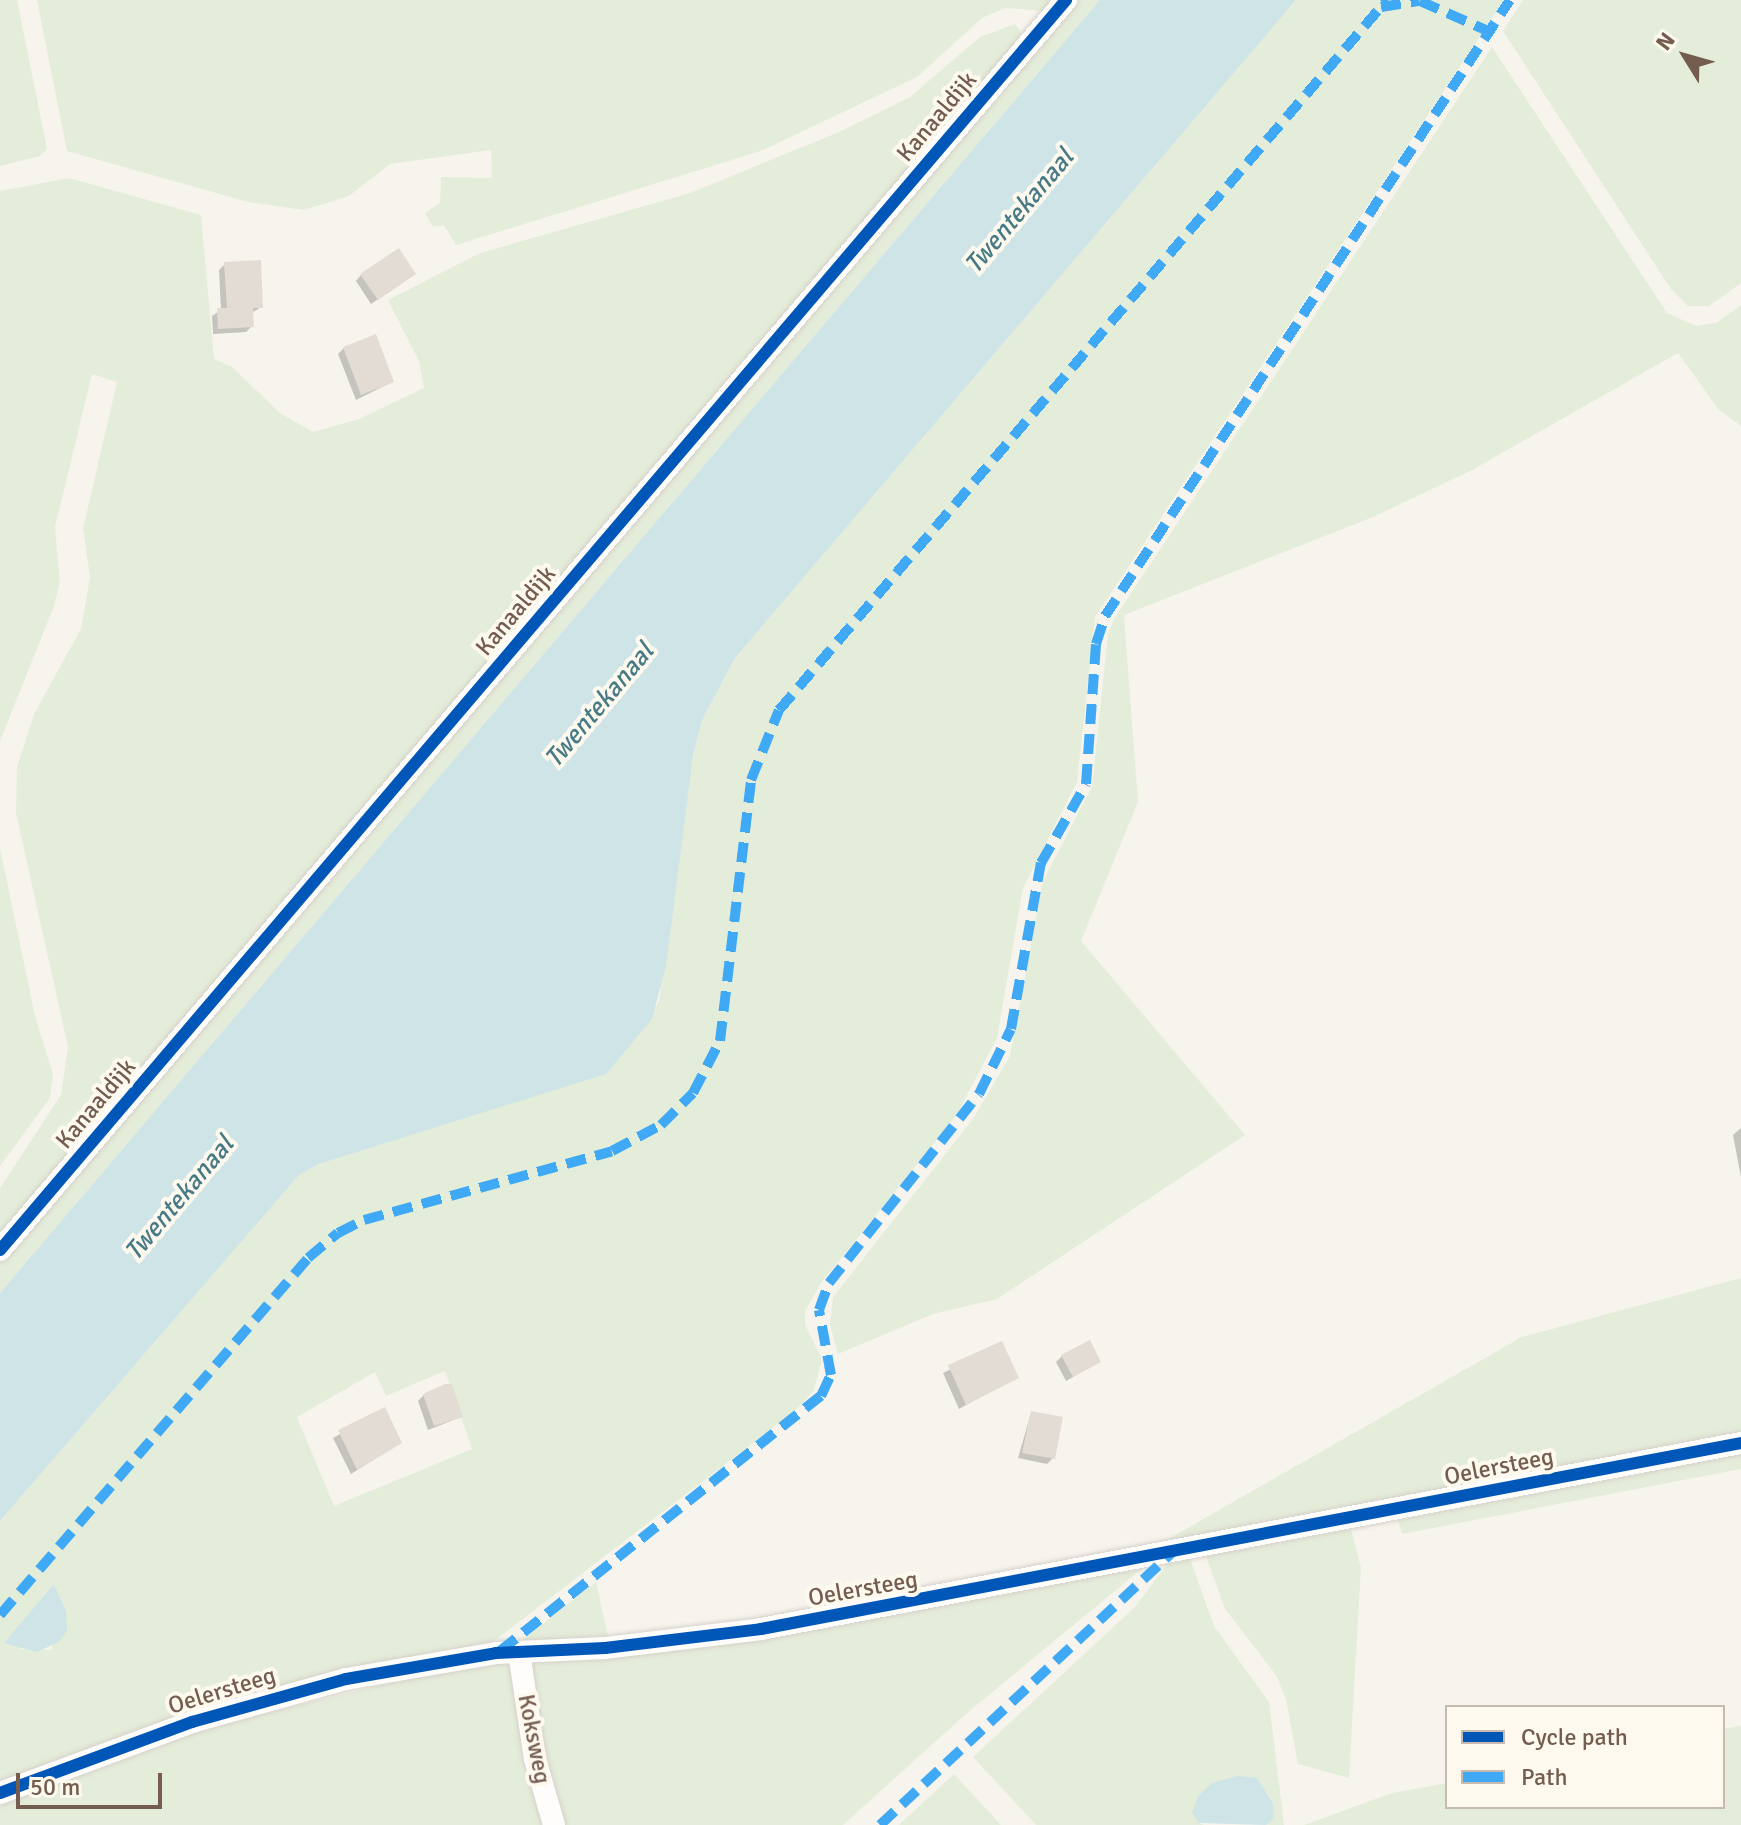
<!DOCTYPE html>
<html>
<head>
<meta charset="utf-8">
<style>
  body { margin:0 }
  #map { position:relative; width:1741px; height:1825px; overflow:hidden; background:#f7f4ed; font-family:Signika,sans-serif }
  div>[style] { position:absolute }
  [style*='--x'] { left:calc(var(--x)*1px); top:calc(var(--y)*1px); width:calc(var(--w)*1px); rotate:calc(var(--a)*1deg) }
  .green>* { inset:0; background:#e4edd9 }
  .water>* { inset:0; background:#cfe4e7 }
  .shadow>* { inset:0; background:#0003 }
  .building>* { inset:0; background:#e3dcd5 }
  .roads { filter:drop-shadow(0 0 2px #d6d1cb) drop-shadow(0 0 2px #d6d1cb) }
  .street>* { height:22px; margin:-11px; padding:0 11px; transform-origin:11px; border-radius:11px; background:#fefdfc }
  .quiet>* { height:10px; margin-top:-5px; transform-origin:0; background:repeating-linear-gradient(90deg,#3fa9f5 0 20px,transparent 0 30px) }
  .cycleway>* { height:12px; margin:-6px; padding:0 6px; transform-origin:6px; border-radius:6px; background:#0057b8 }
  span { translate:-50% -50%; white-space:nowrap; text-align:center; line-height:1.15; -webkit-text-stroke:8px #fef9ef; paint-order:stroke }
  .street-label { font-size:24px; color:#745d4e }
  .water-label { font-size:26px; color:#487a86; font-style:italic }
  .legend { position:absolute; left:1445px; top:1705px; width:280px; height:104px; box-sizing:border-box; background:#fef9ef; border:2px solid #c7bbaf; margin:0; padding:10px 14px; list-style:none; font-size:24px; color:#745d4e }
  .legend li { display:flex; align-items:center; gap:16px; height:40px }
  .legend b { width:40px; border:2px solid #c7bbaf }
  .north { position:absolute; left:1645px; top:16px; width:80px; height:80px; -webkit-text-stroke:6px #fef9ef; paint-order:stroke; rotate:307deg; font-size:22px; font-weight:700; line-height:32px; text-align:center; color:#745d4e }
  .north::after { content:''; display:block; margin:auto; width:28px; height:36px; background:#745d4e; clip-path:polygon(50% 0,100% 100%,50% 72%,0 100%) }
  .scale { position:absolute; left:16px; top:1773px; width:146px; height:36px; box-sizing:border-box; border:4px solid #745d4e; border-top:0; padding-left:10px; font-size:24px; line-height:28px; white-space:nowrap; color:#745d4e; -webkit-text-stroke:6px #fef9ef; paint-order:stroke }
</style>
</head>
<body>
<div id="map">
  <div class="green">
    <i style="clip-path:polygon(0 0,17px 0,47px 149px,40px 156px,0 166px)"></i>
    <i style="clip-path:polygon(37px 0,1055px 0,1046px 11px,1005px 8px,982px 18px,917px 77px,761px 151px,456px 245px,444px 225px,433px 227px,425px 213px,440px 203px,441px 177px,492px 178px,491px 150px,390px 164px,349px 196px,304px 210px,248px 202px,67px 151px)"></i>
    <i style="clip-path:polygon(1078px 0,1100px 0,0 1293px,0 1262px)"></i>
    <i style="clip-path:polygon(evenodd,1296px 0,1504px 0,1095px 617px,1077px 782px,1023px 888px,997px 1038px,956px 1116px,821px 1283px,805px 1311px,805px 1325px,822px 1359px,814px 1390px,796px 1410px,486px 1647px,0 1786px,0 1521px,299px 1175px,319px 1164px,606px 1073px,659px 1002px,693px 757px,702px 720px,735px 658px,1296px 0,445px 1371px,472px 1449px,334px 1506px,297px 1417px,375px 1372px,386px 1396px,445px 1371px,1296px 0,54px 1584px,66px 1611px,51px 1650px,20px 1649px,54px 1584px)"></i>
    <i style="clip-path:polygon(1523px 0,1741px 0,1741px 283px,1709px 306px,1688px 306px,1671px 289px,1503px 31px)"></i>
    <i style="clip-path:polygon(1015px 24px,1025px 38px,0 1237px,0 1188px,61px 1095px,68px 1047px,16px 813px,17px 767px,34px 714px,81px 629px,90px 577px,83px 529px,117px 382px,92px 374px,55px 527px,60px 582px,54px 606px,0 741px,0 191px,69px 178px,201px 215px,214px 359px,232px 367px,280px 413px,313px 432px,359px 419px,424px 388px,419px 361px,388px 300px,480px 253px,690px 193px,839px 132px,910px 97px,980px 37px)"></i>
    <i style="clip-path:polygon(1492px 47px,1667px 313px,1696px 326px,1716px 323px,1741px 305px,1741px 426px,1719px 410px,1678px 353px,1472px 470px,1373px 517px,1124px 615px,1138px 802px,1081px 941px,1245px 1135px,997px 1299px,933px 1314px,838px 1354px,830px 1325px,833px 1297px,973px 1119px,1010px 1056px,1043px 881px,1092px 787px,1108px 634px,1114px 619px)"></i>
    <i style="clip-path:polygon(0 848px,35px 1016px,53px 1074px,50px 1098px,0 1166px)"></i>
    <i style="clip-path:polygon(1741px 1278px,1741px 1435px,1151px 1549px,1522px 1337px)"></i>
    <i style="clip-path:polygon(1741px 1453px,1741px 1469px,1402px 1534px,1398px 1520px)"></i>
    <i style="clip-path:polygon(1351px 1529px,1361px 1568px,1349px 1778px,1298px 1764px,1286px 1699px,1276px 1675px,1225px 1609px,1206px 1556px)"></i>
    <i style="clip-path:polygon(1190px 1559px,1214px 1626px,1269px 1702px,1284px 1825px,1266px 1825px,1274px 1817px,1273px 1803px,1257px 1778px,1199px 1823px,1204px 1825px,1036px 1825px,973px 1757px,1134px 1608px,1169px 1562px)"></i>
    <i style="clip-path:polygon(1144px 1567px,967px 1713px,843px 1825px,563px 1825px,547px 1769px,527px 1660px,848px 1623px)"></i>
    <i style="clip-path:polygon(596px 1582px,608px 1636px,516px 1645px,559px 1611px)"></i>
    <i style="clip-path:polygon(514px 1661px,545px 1825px,0 1825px,0 1803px,186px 1733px,437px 1671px)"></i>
    <i style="clip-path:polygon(1741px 1726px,1741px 1825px,1304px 1825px,1392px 1793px,1447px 1783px,1447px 1807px,1723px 1807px,1723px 1729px)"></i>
    <i style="clip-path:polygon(954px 1774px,1001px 1825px,899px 1825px)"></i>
  </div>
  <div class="water">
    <i style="clip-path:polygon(1100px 0,1296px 0,735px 658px,702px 720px,693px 756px,666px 966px,652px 1019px,606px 1074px,319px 1164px,299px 1175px,0 1521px,0 1293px)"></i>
    <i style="clip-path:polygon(54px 1584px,66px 1611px,67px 1630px,59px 1642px,37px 1652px,4px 1643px)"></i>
    <i style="clip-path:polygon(1238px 1776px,1257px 1778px,1273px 1803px,1274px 1818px,1266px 1825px,1199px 1823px,1192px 1813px,1198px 1796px,1212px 1783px)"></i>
  </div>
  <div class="shadow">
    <i style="clip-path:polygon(225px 264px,261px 307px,252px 313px,252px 326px,246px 332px,213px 334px,212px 316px,221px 310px,219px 270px)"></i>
    <i style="clip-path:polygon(361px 275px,408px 279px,371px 304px,356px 281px)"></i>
    <i style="clip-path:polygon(344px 348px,392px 382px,356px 400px,338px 354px)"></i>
    <i style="clip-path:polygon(1741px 1128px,1741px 1177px,1733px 1135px)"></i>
    <i style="clip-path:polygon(1001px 1344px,1016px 1377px,959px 1409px,943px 1373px)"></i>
    <i style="clip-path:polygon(1062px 1356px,1099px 1362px,1066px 1381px,1056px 1362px)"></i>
    <i style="clip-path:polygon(424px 1395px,461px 1417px,428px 1430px,418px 1401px)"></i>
    <i style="clip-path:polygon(384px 1410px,400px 1443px,351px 1474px,333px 1438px)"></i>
    <i style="clip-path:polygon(1031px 1413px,1053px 1458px,1047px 1464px,1018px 1458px)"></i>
  </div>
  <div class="building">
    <i style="clip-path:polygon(399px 248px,416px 274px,378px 300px,360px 274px)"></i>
    <i style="clip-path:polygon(261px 260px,263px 308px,253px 308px,254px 327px,218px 329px,217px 308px,227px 308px,224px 262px)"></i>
    <i style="clip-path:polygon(376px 334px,394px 382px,361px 395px,343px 347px)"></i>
    <i style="clip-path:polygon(1090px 1340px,1101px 1362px,1073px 1377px,1061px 1355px)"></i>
    <i style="clip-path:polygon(1002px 1341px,1019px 1378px,966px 1405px,948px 1365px)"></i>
    <i style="clip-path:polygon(445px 1384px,452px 1384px,463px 1417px,434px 1426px,423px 1394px)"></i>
    <i style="clip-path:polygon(385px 1407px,402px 1443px,357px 1470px,338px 1430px)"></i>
    <i style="clip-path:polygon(1031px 1411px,1063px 1417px,1055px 1459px,1022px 1453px)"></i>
  </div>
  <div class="roads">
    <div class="street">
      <i style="--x:0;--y:1250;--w:1643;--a:-49.54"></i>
      <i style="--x:519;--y:1652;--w:108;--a:81.5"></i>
      <i style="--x:535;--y:1759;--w:69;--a:73.9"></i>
      <i style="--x:0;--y:1793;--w:205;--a:-20.3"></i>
      <i style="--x:192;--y:1722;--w:160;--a:-15.6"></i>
      <i style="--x:346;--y:1679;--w:152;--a:-9.8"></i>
      <i style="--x:496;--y:1653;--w:109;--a:-2.6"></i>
      <i style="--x:605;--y:1648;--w:157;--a:-6.9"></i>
      <i style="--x:761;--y:1629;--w:997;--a:-10.75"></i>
    </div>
  </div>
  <div class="quiet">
    <i style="--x:1381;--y:7;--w:39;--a:-9"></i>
    <i style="--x:1420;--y:1;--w:74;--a:23.8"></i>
    <i style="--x:0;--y:1615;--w:472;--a:-49.2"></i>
    <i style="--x:308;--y:1258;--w:39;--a:-40"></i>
    <i style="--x:338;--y:1233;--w:29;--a:-27"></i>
    <i style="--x:364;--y:1220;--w:257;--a:-15.5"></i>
    <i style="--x:612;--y:1151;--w:55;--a:-28"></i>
    <i style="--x:661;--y:1125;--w:45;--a:-45"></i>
    <i style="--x:693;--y:1093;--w:59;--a:-62.6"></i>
    <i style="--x:720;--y:1041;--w:263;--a:-83.2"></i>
    <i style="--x:751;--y:780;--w:75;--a:-68.2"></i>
    <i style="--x:779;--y:710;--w:935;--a:-49.43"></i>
    <i style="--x:500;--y:1651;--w:410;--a:-38.5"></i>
    <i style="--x:821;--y:1396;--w:23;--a:-65"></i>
    <i style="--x:831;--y:1375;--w:66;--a:-100.5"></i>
    <i style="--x:819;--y:1310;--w:29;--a:-70"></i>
    <i style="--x:829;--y:1283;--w:241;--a:-51.6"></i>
    <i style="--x:979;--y:1094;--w:72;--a:-63.8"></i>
    <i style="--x:1011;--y:1029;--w:169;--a:-79.8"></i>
    <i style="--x:1041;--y:863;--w:91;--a:-60.3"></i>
    <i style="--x:1086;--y:784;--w:140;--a:-85.9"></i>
    <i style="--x:1096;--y:644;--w:29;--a:-72"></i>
    <i style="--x:1105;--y:616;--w:737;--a:-56.68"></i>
    <i style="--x:880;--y:1825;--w:399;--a:-43"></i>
  </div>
  <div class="cycleway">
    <i style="--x:0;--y:1250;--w:1643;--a:-49.54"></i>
    <i style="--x:0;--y:1793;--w:205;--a:-20.3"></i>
    <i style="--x:192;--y:1722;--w:160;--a:-15.6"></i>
    <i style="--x:346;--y:1679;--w:152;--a:-9.8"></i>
    <i style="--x:496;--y:1653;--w:109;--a:-2.6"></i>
    <i style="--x:605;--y:1648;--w:157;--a:-6.9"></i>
    <i style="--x:761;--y:1629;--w:997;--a:-10.75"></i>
  </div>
  <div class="street-label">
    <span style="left:937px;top:117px;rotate:-50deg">Kanaaldijk</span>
    <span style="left:516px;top:611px;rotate:-50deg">Kanaaldijk</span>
    <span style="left:96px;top:1104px;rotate:-50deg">Kanaaldijk</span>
    <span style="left:1499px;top:1467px;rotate:-11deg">Oelersteeg</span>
    <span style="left:863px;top:1589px;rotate:-10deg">Oelersteeg</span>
    <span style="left:222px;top:1691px;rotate:-17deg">Oelersteeg</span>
    <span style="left:534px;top:1739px;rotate:79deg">Koksweg</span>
  </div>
  <div class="water-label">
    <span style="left:1020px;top:212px;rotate:-50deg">Twentekanaal</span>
    <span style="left:600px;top:706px;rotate:-50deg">Twentekanaal</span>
    <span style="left:180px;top:1199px;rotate:-50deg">Twentekanaal</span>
  </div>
  <ul class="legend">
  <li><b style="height:10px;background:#0057b8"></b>Cycle path</li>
  <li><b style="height:10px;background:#3fa9f5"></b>Path</li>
  </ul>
  <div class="north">N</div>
  <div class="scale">50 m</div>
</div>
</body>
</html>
